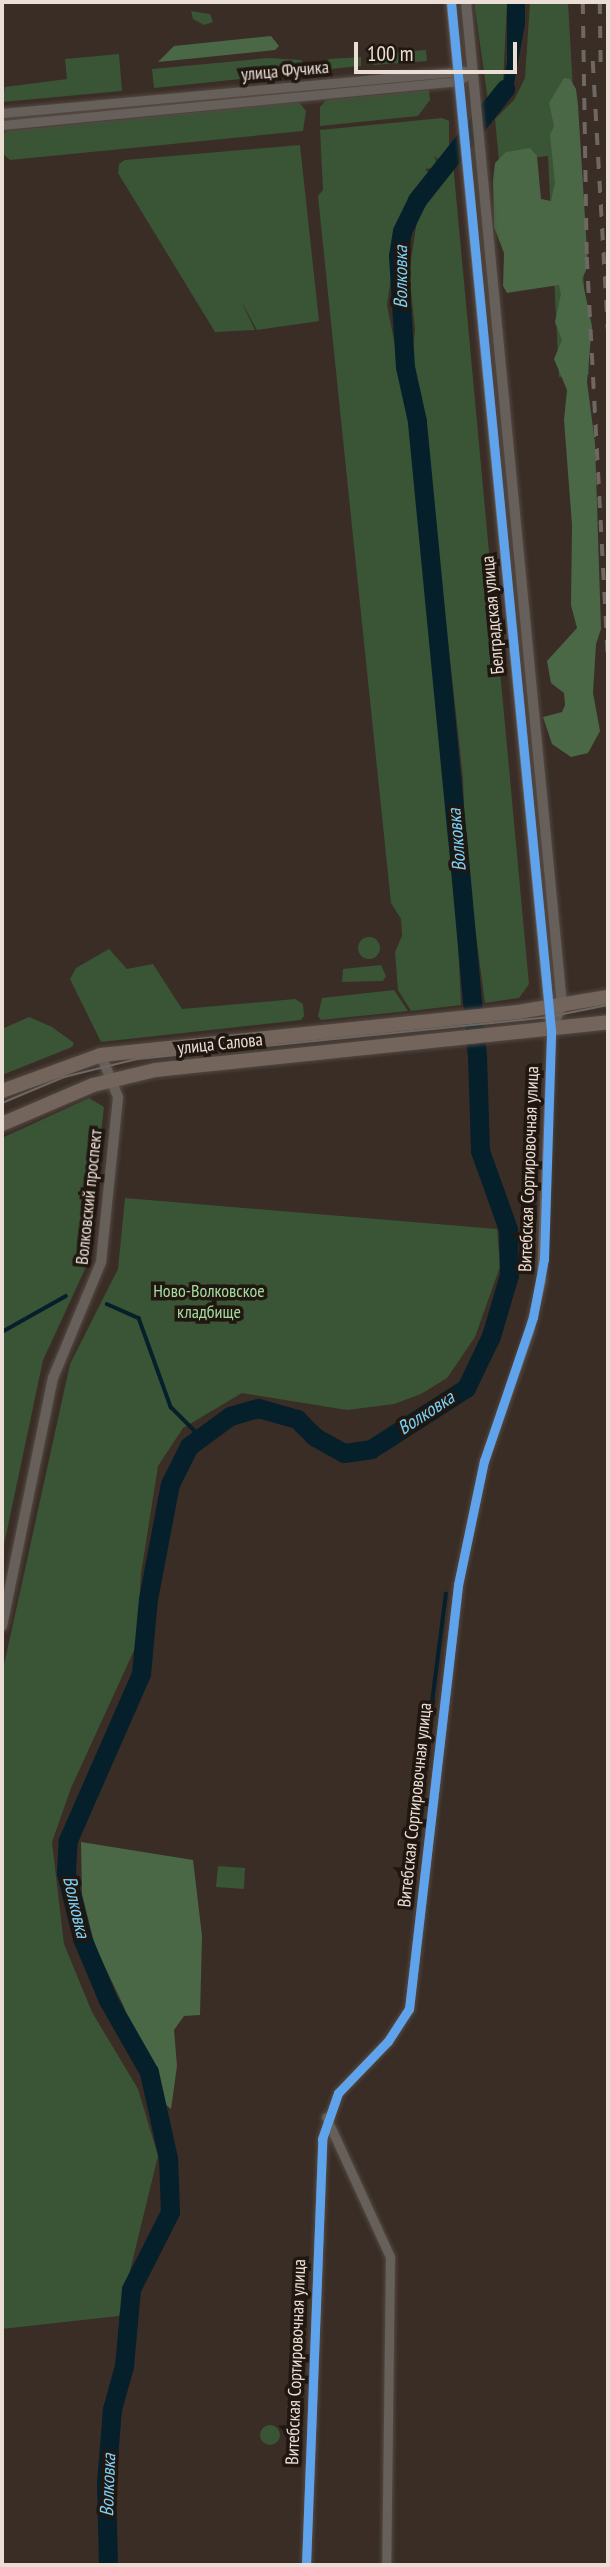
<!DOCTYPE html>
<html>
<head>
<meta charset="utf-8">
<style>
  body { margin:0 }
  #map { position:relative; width:610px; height:2567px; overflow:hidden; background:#392d26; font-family:"PT Sans Narrow",sans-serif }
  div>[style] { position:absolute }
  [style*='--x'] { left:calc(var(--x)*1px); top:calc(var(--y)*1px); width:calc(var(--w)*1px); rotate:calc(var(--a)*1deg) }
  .green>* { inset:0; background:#3a5436 }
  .round { border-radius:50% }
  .forest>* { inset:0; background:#4b6846 }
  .water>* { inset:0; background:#05202b }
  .stream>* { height:3.5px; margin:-1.75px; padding:0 1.75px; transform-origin:1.75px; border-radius:1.75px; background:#05202b }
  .river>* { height:19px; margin:-9.5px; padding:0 9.5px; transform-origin:9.5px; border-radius:9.5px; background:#05202b }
  .roads { filter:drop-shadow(0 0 2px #544a43) drop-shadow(0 0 2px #544a43) }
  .minor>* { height:9px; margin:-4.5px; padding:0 4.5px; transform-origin:4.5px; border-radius:4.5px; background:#675f59 }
  .tertiary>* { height:10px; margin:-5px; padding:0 5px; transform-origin:5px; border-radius:5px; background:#675f59 }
  .primary>* { height:14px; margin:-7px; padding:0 7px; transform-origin:7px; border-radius:7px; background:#74655c }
  .tram>* { height:2px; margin:-1px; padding:0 1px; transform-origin:1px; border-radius:1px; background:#6f6762 }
  .rail>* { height:3.5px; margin-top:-1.75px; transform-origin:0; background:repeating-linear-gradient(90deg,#6f6762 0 12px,transparent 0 24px) }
  .cycleway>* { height:9px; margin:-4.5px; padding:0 4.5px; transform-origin:4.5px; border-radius:4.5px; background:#60a3ed }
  span { translate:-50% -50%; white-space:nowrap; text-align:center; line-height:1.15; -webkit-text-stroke:7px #201711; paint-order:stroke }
  .street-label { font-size:18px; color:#ebded5 }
  .park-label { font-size:18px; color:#a4dca0 }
  .water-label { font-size:19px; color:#79d2f9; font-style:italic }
  .frame { position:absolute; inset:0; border:4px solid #ebded5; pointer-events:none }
  .scale { position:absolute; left:354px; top:42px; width:163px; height:32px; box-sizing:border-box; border:4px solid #ebded5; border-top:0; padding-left:9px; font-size:21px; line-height:24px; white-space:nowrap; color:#ebded5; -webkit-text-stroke:5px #201711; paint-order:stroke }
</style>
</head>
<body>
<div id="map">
  <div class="green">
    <i style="clip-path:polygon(474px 2px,507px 2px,503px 84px,488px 101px)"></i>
    <i style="clip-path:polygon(530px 2px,568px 2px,589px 374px,559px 377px,548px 156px,499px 161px,495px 119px,514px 100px,525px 78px)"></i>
    <i style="clip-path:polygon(191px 11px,210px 14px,213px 22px,204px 25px,193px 19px)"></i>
    <i style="clip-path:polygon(426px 50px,427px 61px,373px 65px,374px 54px)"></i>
    <i style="clip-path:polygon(119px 54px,122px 91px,2px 102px,5px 87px,67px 79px,65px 59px)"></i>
    <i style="clip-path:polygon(361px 57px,361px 66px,330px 69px,326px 63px,329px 59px)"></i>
    <i style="clip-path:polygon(268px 58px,301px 60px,308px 72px,154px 88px,152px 69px)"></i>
    <i style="clip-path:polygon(429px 90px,430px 100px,418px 116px,320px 126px,320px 107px,326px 100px)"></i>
    <i style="clip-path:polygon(299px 102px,306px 111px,303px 131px,10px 160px,2px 153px,2px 135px,7px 131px)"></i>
    <i style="clip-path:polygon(442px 118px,449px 121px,449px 147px,439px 160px,434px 156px,437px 163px,433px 168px,425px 169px,429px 173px,400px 218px,387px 305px,410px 421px,456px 901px,461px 1005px,411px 1011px,398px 990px,395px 952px,402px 936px,401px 919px,391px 903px,348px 488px,318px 196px,323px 190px,320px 130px)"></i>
    <i style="clip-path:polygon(300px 145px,319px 321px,257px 330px,241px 301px,255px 330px,215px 332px,118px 173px,119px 164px,125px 160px)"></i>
    <i style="clip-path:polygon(453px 163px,529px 984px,519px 998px,485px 1003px,466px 860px,463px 778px,422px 404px,412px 357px,415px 330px,409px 272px,417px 221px,427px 197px)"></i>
    <i class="round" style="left:358px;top:937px;width:22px;height:22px"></i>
    <i style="clip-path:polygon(109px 949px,127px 969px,153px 964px,182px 1009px,295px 999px,303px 1004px,304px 1016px,301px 1020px,101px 1042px,70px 979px,76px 968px)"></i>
    <i style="clip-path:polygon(381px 965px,386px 976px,383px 981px,342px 982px,343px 969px)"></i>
    <i style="clip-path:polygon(394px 990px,408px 1011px,321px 1020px,318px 1016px,322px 998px)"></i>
    <i style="clip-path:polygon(29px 1017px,52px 1027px,74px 1043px,72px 1047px,2px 1075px,2px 1029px)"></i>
    <i style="clip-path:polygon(89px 1098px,104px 1107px,86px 1267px,43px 1360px,2px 1554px,2px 1138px)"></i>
    <i style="clip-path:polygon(125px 1198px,497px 1229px,500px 1267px,475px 1337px,447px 1378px,421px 1394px,394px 1404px,347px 1410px,242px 1393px,183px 1428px,158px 1466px,141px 1574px,137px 1644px,71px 1788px,52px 1842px,64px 1944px,92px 2012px,138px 2089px,158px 2156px,119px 2316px,2px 2329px,2px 1674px,70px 1364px,118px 1269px)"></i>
    <i style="clip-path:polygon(218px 1866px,245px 1868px,244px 1889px,216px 1887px)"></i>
    <i class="round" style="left:260px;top:2425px;width:20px;height:20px"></i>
  </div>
  <div class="forest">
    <i style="clip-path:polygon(271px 36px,279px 46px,275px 50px,158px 62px,174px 46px)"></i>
    <i style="clip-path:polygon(564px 78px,570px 79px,576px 89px,578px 105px,588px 266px,582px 279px,592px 326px,587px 382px,595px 443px,601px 629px,596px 644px,593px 693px,600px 731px,588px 753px,571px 757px,552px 744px,543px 717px,562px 712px,565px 705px,564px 693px,551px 683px,547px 661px,577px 628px,571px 605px,572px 525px,564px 420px,567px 390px,554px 359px,562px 340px,555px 322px,561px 294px,559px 285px,507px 293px,503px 286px,504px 253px,494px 227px,493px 181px,495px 163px,506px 152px,530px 148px,537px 156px,541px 199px,551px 201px,555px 183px,550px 135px,554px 126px,549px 103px)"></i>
    <i style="clip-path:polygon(81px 1842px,193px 1860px,202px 1936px,200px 2015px,184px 2016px,174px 2030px,177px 2066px,171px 2109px,153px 2094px,124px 2007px,95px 1946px,82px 1894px)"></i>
  </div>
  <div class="water">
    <i style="clip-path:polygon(507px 2px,525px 2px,525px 24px,514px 84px,491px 115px,488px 101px,503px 84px,507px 62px)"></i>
  </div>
  <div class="stream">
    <i style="--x:107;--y:1304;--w:35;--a:24"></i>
    <i style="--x:139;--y:1318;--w:95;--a:70.2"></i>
    <i style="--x:171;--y:1407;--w:42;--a:45"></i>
    <i style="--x:2;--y:1332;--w:73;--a:-29.4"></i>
    <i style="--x:429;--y:1726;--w:133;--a:-82.7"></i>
  </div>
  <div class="river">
    <i style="--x:108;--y:2565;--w:82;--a:-91.4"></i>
    <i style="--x:106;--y:2483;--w:74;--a:-85.4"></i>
    <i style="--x:112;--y:2409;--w:45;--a:-74.4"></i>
    <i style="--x:124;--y:2366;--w:77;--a:-84.8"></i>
    <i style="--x:131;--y:2289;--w:86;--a:-63.1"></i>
    <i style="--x:170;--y:2212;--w:54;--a:-92.1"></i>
    <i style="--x:168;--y:2158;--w:88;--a:-102.5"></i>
    <i style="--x:149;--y:2072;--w:83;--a:-119.7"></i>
    <i style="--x:108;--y:2000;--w:67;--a:-112.8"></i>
    <i style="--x:82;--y:1938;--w:67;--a:-103.8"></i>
    <i style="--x:66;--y:1873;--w:33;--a:-87"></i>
    <i style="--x:68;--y:1840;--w:181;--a:-66.3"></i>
    <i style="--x:141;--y:1674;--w:75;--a:-84.7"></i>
    <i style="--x:148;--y:1599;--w:117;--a:-79.2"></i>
    <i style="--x:170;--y:1484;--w:42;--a:-63.4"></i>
    <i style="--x:189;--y:1446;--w:51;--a:-36.2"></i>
    <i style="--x:230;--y:1416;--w:29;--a:-16"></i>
    <i style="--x:258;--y:1408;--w:41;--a:15.8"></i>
    <i style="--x:297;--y:1419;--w:25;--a:45"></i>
    <i style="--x:315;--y:1437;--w:33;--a:29"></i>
    <i style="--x:344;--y:1453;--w:27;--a:-8"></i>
    <i style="--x:371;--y:1449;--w:113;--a:-32.7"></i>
    <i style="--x:466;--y:1388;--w:58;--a:-64.3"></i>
    <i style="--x:491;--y:1336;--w:64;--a:-73.6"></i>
    <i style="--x:509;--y:1275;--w:46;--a:-91.2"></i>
    <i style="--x:508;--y:1229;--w:83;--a:-109.7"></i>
    <i style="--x:480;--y:1151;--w:95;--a:-91.8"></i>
    <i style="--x:477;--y:1056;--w:219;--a:-95.2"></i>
    <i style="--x:457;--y:838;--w:419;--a:-95.5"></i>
    <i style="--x:417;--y:421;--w:55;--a:-102.5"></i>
    <i style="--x:405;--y:367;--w:111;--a:-93.6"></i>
    <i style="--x:398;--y:256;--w:25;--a:-81"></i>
    <i style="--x:402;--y:231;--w:34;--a:-64"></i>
    <i style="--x:417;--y:200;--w:142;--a:-51.6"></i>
  </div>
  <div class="roads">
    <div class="minor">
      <i style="--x:2;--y:113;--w:464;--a:-5.2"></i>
      <i style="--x:2;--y:125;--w:457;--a:-5.5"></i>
      <i style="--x:457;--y:81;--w:18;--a:-29"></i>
      <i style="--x:326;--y:2117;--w:154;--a:65.4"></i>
      <i style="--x:390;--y:2257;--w:308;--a:90.7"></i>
      <i style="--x:306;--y:2565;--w:426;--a:-87.8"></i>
      <i style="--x:322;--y:2139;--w:49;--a:-70.8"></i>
      <i style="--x:338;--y:2093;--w:72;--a:-46.1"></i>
      <i style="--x:388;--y:2041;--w:38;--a:-57"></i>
      <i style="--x:409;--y:2009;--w:427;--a:-83.4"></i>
      <i style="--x:458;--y:1585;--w:127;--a:-78.2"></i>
      <i style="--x:484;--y:1461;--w:137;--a:-70.8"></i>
      <i style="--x:529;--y:1332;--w:52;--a:-76.8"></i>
      <i style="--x:541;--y:1281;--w:251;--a:-87.7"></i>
    </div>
    <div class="tertiary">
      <i style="--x:451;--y:2;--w:1033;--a:84.44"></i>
      <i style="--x:466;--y:2;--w:1008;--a:84.53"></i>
      <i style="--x:562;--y:1005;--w:27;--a:114"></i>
      <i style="--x:2;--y:1626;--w:253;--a:-78.4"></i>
      <i style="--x:53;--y:1378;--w:126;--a:-67.5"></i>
      <i style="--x:101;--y:1262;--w:166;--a:-84.1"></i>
      <i style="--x:118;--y:1097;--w:45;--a:-112"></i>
    </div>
    <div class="primary">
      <i style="--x:2;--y:1091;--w:105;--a:-20"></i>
      <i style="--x:101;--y:1055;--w:419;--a:-5.9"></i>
      <i style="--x:518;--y:1012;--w:91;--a:-9.5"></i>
      <i style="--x:2;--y:1124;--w:99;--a:-23.2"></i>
      <i style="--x:93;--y:1085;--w:64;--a:-13.6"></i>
      <i style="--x:155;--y:1070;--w:456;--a:-6"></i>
    </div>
  </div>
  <div class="tram">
    <i style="--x:2;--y:1103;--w:67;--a:-22.8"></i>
    <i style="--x:64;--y:1077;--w:75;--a:-13.9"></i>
    <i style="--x:137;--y:1059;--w:413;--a:-5.8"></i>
    <i style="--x:548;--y:1017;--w:61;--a:-11.3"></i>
  </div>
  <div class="rail">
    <i style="--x:583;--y:2;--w:255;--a:89.1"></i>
    <i style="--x:587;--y:257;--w:400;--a:87"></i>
    <i style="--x:600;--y:2;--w:71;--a:89.2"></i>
    <i style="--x:593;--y:61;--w:269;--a:86.8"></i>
  </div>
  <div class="cycleway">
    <i style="--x:306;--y:2565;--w:426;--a:-87.8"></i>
    <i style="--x:322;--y:2139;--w:49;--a:-70.8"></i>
    <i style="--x:338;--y:2093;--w:72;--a:-46.1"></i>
    <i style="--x:388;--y:2041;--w:38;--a:-57"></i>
    <i style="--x:409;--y:2009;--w:427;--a:-83.4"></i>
    <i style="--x:458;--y:1585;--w:127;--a:-78.2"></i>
    <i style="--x:484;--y:1461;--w:152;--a:-71.2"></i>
    <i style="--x:533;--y:1317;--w:59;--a:-79.3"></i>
    <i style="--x:544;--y:1259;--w:229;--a:-88.2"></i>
    <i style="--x:551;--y:1030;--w:1033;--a:-95.56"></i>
  </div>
  <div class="street-label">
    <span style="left:285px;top:71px;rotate:-5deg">улица Фучика</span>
    <span style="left:493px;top:615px;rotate:-95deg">Белградская улица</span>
    <span style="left:220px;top:1044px;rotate:-6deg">улица Салова</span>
    <span style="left:529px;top:1169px;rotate:-88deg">Витебская Сортировочная улица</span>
    <span style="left:89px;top:1197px;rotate:-84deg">Волковский проспект</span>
    <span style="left:415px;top:1805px;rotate:-84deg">Витебская Сортировочная улица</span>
    <span style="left:296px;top:2362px;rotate:-88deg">Витебская Сортировочная улица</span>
  </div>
  <div class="park-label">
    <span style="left:209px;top:1302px">Ново-Волковское<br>кладбище</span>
  </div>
  <div class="water-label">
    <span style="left:401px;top:277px;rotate:-90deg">Волковка</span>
    <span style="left:457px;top:840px;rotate:-95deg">Волковка</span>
    <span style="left:426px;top:1413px;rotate:-33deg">Волковка</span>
    <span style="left:76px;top:1907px;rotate:77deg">Волковка</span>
    <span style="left:108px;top:2485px;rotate:-88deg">Волковка</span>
  </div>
  <div class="frame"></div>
  <div class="scale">100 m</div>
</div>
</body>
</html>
